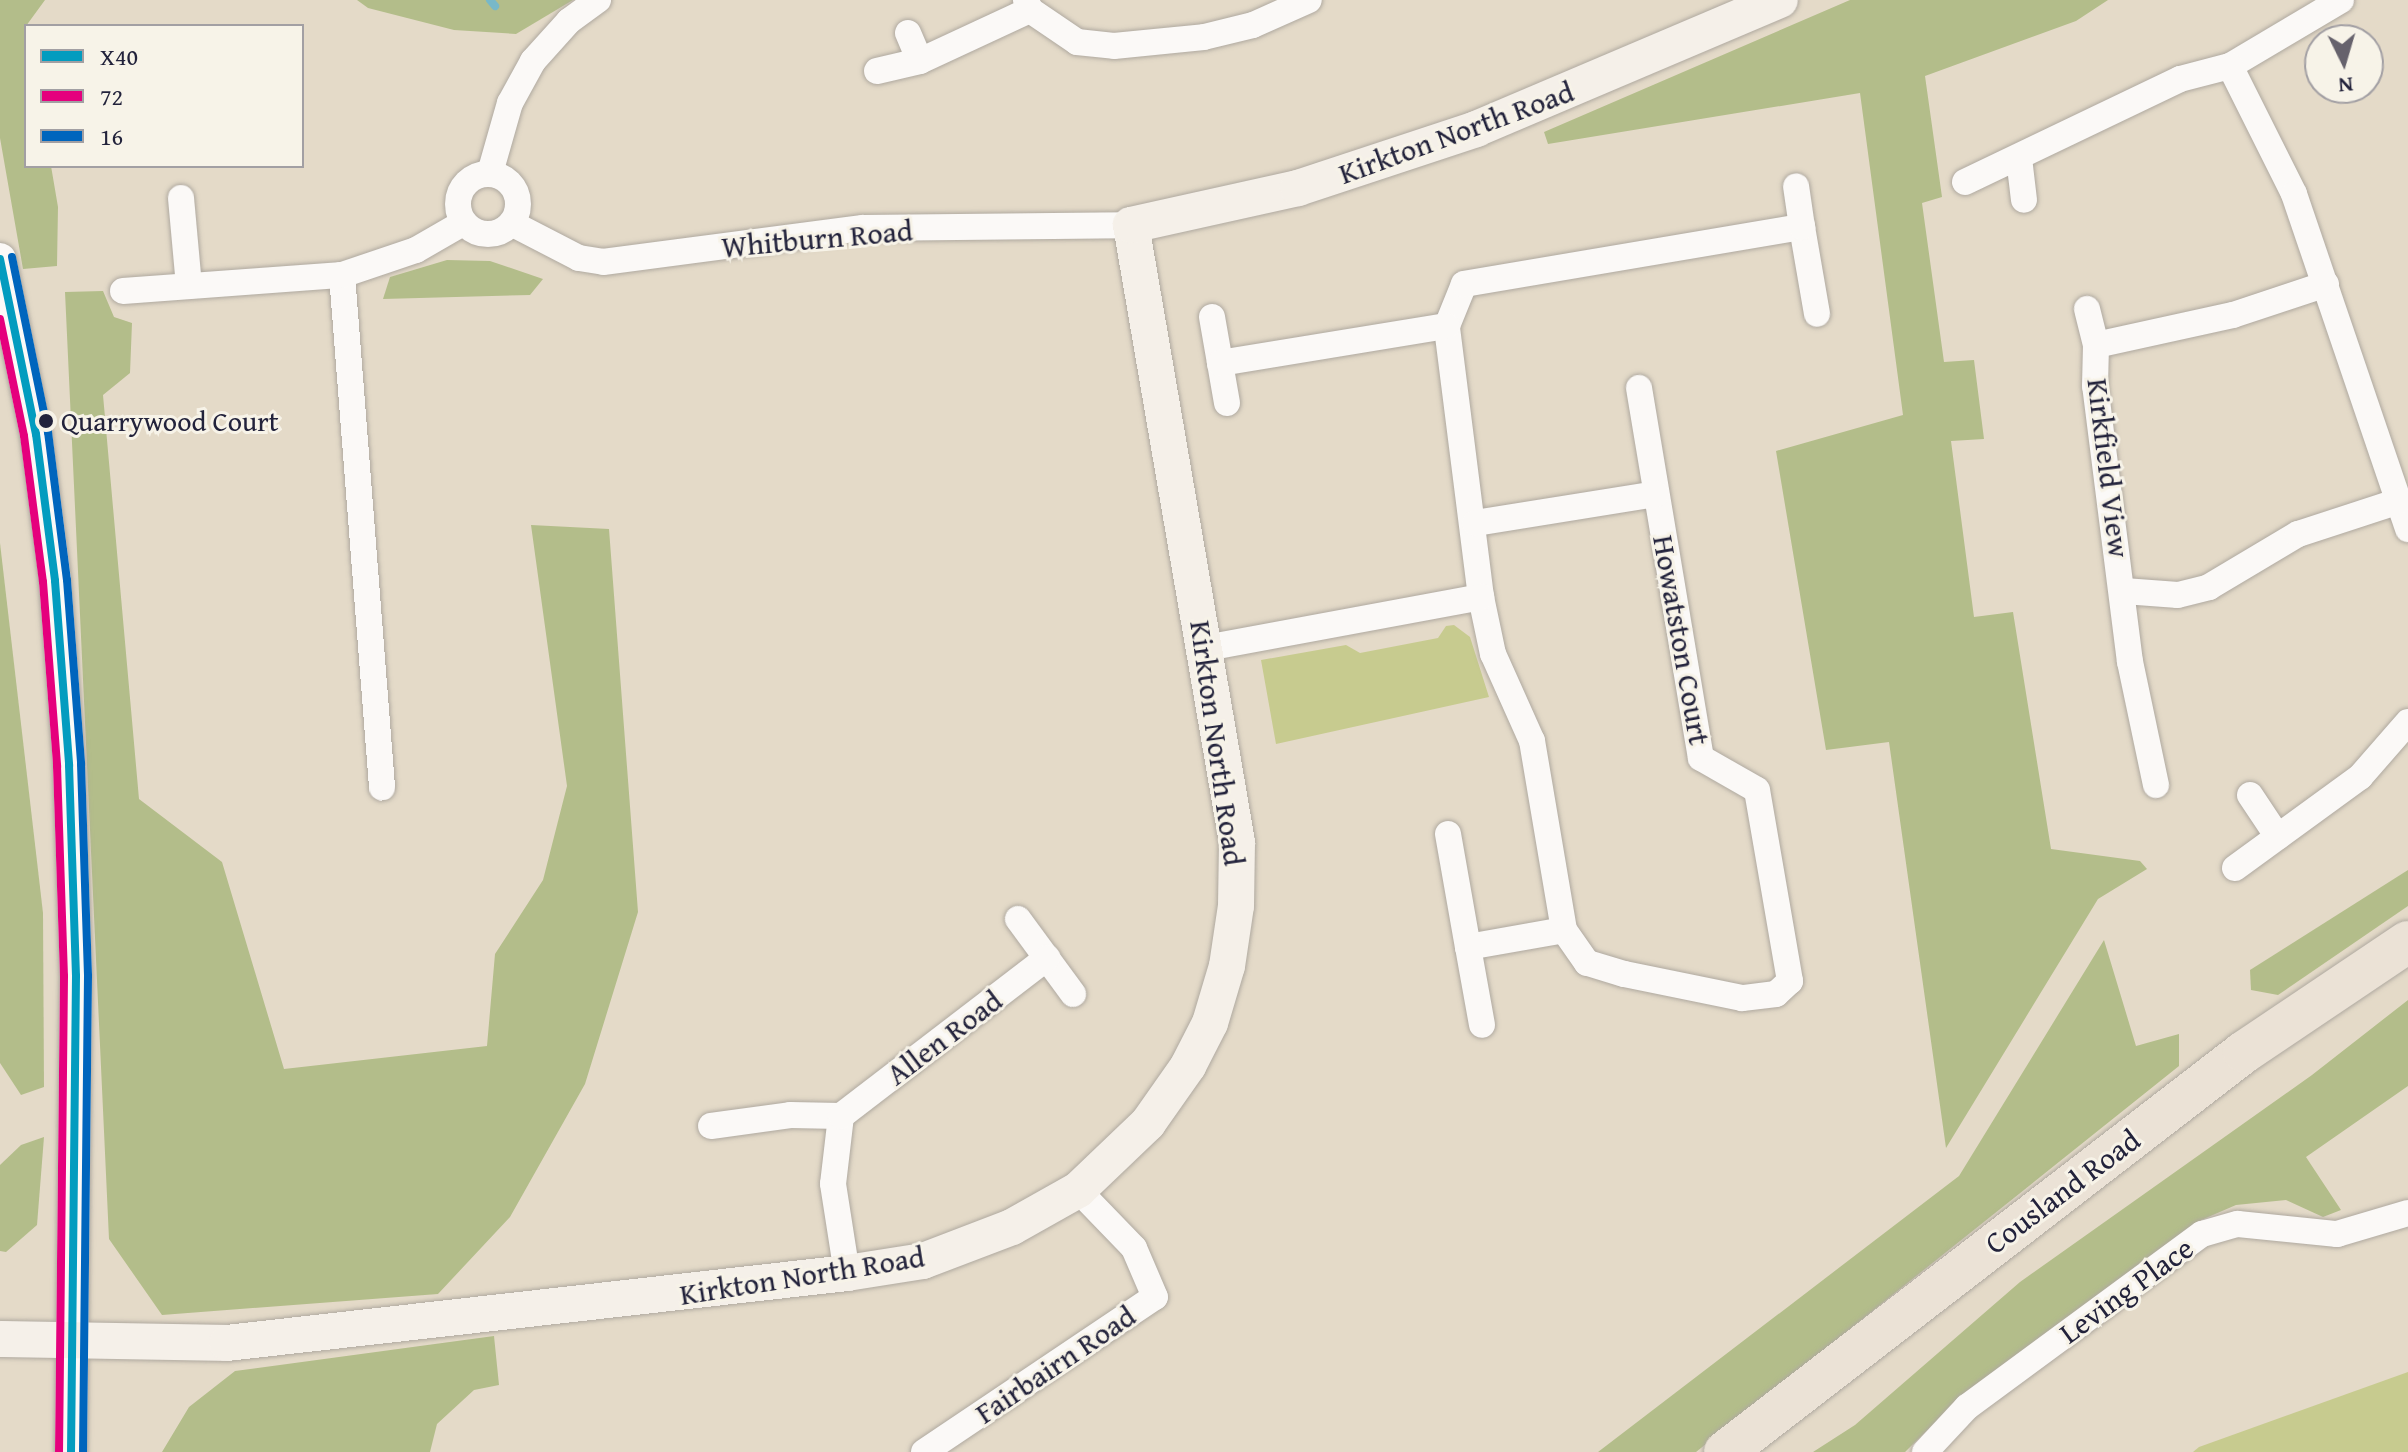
<!DOCTYPE html>
<html>
<head>
<meta charset="utf-8">
<style>
  body { margin:0 }
  #map { position:relative; width:2408px; height:1452px; overflow:hidden; background:#e4dac8; font-family:"Gentium Book Plus",serif }
  div>[style] { position:absolute }
  [style*='--x'] { left:calc(var(--x)*1px); top:calc(var(--y)*1px); width:calc(var(--w)*1px); rotate:calc(var(--a)*1deg) }
  .green>* { inset:0; background:#c7cb8f }
  .forest>* { inset:0; background:#b3bd8a }
  .stream>* { height:8px; margin:-4px; padding:0 4px; transform-origin:4px; border-radius:4px; background:#78b8c8 }
  .roads { filter:drop-shadow(0 0 2px #afa9a0) drop-shadow(0 0 2px #afa9a0) }
  .minor>* { height:26px; margin:-13px; padding:0 13px; transform-origin:13px; border-radius:13px; background:#fbf9f7 }
  .minor>.ring { margin:-13px; padding:0; box-sizing:content-box; background:none; border:26px solid #fbf9f7; border-radius:50% }
  .tertiary>* { height:32px; margin:-16px; padding:0 16px; transform-origin:16px; border-radius:16px; background:#fbf9f7 }
  .secondary>* { height:36px; margin:-18px; padding:0 18px; transform-origin:18px; border-radius:18px; background:#f5f0e9 }
  .primary>* { height:42px; margin:-21px; padding:0 21px; transform-origin:21px; border-radius:21px; background:#ebe2d6 }
  .bus-1>* { height:8px; margin:-4px; padding:0 4px; transform-origin:4px; border-radius:4px; background:#039cbf }
  .bus-2>* { height:8px; margin:-4px; padding:0 4px; transform-origin:4px; border-radius:4px; background:#e5007d }
  .bus-3>* { height:8px; margin:-4px; padding:0 4px; transform-origin:4px; border-radius:4px; background:#0065bd }
  .dots>* { width:22px; height:22px; translate:-50% -50%; box-sizing:border-box; border:4px solid #f7f3e8; border-radius:50% }
  span { translate:-50% -50%; white-space:nowrap; text-align:center; line-height:1.15; -webkit-text-stroke:6px #f7f3e8; paint-order:stroke }
  .bus-label { font-size:28px; color:#22223b }
  .left { translate:0 -50%; text-align:left }
  .street-label { font-size:30px; color:#22223b }
  .legend { position:absolute; left:24px; top:24px; width:280px; height:144px; box-sizing:border-box; background:#f7f3e8; border:2px solid #a29fa3; margin:0; padding:10px 14px; list-style:none; font-size:24px; color:#22223b }
  .legend li { display:flex; align-items:center; gap:16px; height:40px }
  .legend b { width:40px; border:2px solid #a29fa3 }
  .north { position:absolute; left:2304px; top:24px; width:80px; height:80px; box-sizing:border-box; background:#f7f3e8; border:2px solid #a29fa3; border-radius:50%; rotate:175deg; font-size:22px; font-weight:700; line-height:32px; text-align:center; color:#22223b }
  .north::after { content:''; display:block; margin:auto; width:28px; height:36px; background:#66626c; clip-path:polygon(50% 0,100% 100%,50% 72%,0 100%) }
</style>
</head>
<body>
<div id="map">
  <div class="green">
    <i style="clip-path:polygon(1454px 625px,1470px 637px,1489px 697px,1276px 744px,1261px 660px,1346px 645px,1360px 653px,1438px 638px,1446px 626px)"></i>
    <i style="clip-path:polygon(2408px 1372px,2408px 1452px,2193px 1452px,2199px 1447px)"></i>
  </div>
  <div class="forest">
    <i style="clip-path:polygon(0 0,45px 0,26px 26px,26px 166px,51px 166px,58px 207px,57px 266px,23px 269px,0 138px)"></i>
    <i style="clip-path:polygon(357px 0,573px 0,516px 34px,454px 30px,368px 8px)"></i>
    <i style="clip-path:polygon(1850px 0,2108px 0,2076px 21px,1925px 76px,1942px 197px,1922px 203px,1944px 362px,1974px 360px,1984px 439px,1951px 441px,1974px 617px,2013px 612px,2051px 849px,2140px 861px,2147px 869px,2098px 899px,1946px 1148px,1889px 742px,1826px 750px,1776px 451px,1903px 415px,1860px 93px,1548px 144px,1544px 132px)"></i>
    <i style="clip-path:polygon(447px 260px,490px 261px,543px 279px,530px 295px,383px 299px,390px 277px)"></i>
    <i style="clip-path:polygon(103px 291px,114px 317px,132px 323px,130px 373px,103px 395px,139px 799px,222px 862px,284px 1069px,487px 1046px,495px 954px,543px 880px,567px 786px,531px 525px,609px 529px,638px 912px,585px 1084px,510px 1217px,438px 1294px,162px 1315px,109px 1239px,65px 292px)"></i>
    <i style="clip-path:polygon(0 543px,43px 913px,44px 1087px,21px 1095px,0 1063px)"></i>
    <i style="clip-path:polygon(2408px 870px,2408px 906px,2278px 995px,2251px 990px,2250px 970px)"></i>
    <i style="clip-path:polygon(2104px 940px,2136px 1046px,2179px 1034px,2179px 1066px,1696px 1452px,1598px 1452px,1959px 1176px)"></i>
    <i style="clip-path:polygon(2408px 1000px,2408px 1086px,2306px 1157px,2341px 1210px,2323px 1217px,2286px 1200px,2236px 1205px,2199px 1221px,1961px 1397px,1905px 1452px,1813px 1452px,1855px 1425px,2020px 1282px,2312px 1075px)"></i>
    <i style="clip-path:polygon(44px 1137px,37px 1225px,6px 1252px,0 1251px,0 1165px,21px 1145px)"></i>
    <i style="clip-path:polygon(494px 1336px,499px 1385px,474px 1390px,437px 1424px,430px 1452px,162px 1452px,189px 1407px,235px 1371px)"></i>
  </div>
  <div class="stream">
    <i style="--x:490;--y:0;--w:8;--a:50"></i>
  </div>
  <div class="roads">
    <div class="minor">
      <i style="--x:1026;--y:0;--w:11;--a:68"></i>
      <i style="--x:1030;--y:10;--w:57;--a:34.2"></i>
      <i style="--x:1077;--y:42;--w:37;--a:6"></i>
      <i style="--x:1114;--y:46;--w:90;--a:-5.7"></i>
      <i style="--x:1204;--y:37;--w:50;--a:-13.8"></i>
      <i style="--x:1253;--y:25;--w:61;--a:-24.1"></i>
      <i style="--x:908;--y:33;--w:30;--a:67"></i>
      <i style="--x:2230;--y:66;--w:129;--a:-30.7"></i>
      <i style="--x:877;--y:71;--w:44;--a:-13.1"></i>
      <i style="--x:920;--y:61;--w:121;--a:-24.9"></i>
      <i style="--x:2019;--y:158;--w:42;--a:83.2"></i>
      <i style="--x:490;--y:173;--w:73;--a:-74.1"></i>
      <i style="--x:510;--y:103;--w:48;--a:-61.3"></i>
      <i style="--x:533;--y:61;--w:54;--a:-48"></i>
      <i style="--x:569;--y:21;--w:36;--a:-36"></i>
      <i class="ring" style="left:458px;top:174px;width:34px;height:34px"></i>
      <i style="--x:1965;--y:182;--w:238;--a:-25.6"></i>
      <i style="--x:2180;--y:79;--w:52;--a:-14.6"></i>
      <i style="--x:2230;--y:66;--w:143;--a:63.4"></i>
      <i style="--x:2294;--y:194;--w:354;--a:71.2"></i>
      <i style="--x:181;--y:198;--w:88;--a:84.8"></i>
      <i style="--x:513;--y:224;--w:74;--a:27.3"></i>
      <i style="--x:579;--y:258;--w:24;--a:9"></i>
      <i style="--x:603;--y:262;--w:262;--a:-7.5"></i>
      <i style="--x:863;--y:228;--w:268;--a:-0.6"></i>
      <i style="--x:1802;--y:227;--w:88;--a:80.2"></i>
      <i style="--x:342;--y:275;--w:514;--a:85.53"></i>
      <i style="--x:123;--y:291;--w:220;--a:-4.2"></i>
      <i style="--x:342;--y:275;--w:78;--a:-18.7"></i>
      <i style="--x:416;--y:250;--w:54;--a:-29.9"></i>
      <i style="--x:2087;--y:309;--w:37;--a:76"></i>
      <i style="--x:1212;--y:317;--w:47;--a:80.1"></i>
      <i style="--x:1639;--y:388;--w:375;--a:80.5"></i>
      <i style="--x:1701;--y:758;--w:64;--a:29.7"></i>
      <i style="--x:1757;--y:790;--w:194;--a:80.2"></i>
      <i style="--x:1790;--y:981;--w:19;--a:137"></i>
      <i style="--x:1776;--y:994;--w:34;--a:173"></i>
      <i style="--x:1742;--y:998;--w:120;--a:-168.5"></i>
      <i style="--x:1624;--y:974;--w:39;--a:-163"></i>
      <i style="--x:1587;--y:963;--w:40;--a:-124.9"></i>
      <i style="--x:1564;--y:930;--w:192;--a:-99.6"></i>
      <i style="--x:1532;--y:741;--w:95;--a:-114.1"></i>
      <i style="--x:1493;--y:654;--w:58;--a:-101.9"></i>
      <i style="--x:1481;--y:597;--w:273;--a:-97.2"></i>
      <i style="--x:1447;--y:326;--w:45;--a:-68"></i>
      <i style="--x:1464;--y:284;--w:343;--a:-9.6"></i>
      <i style="--x:1802;--y:227;--w:41;--a:-98.3"></i>
      <i style="--x:1227;--y:403;--w:41;--a:-99.9"></i>
      <i style="--x:1220;--y:363;--w:230;--a:-9.3"></i>
      <i style="--x:1475;--y:523;--w:183;--a:-9.1"></i>
      <i style="--x:2124;--y:591;--w:54;--a:4.2"></i>
      <i style="--x:2178;--y:595;--w:32;--a:-14"></i>
      <i style="--x:2209;--y:587;--w:104;--a:-30.8"></i>
      <i style="--x:2298;--y:534;--w:106;--a:-18.1"></i>
      <i style="--x:1206;--y:648;--w:280;--a:-10.5"></i>
      <i style="--x:2156;--y:785;--w:126;--a:-101.9"></i>
      <i style="--x:2130;--y:662;--w:278;--a:-97.2"></i>
      <i style="--x:2095;--y:386;--w:41;--a:-88.6"></i>
      <i style="--x:2096;--y:345;--w:140;--a:-12.4"></i>
      <i style="--x:2233;--y:315;--w:98;--a:-18.4"></i>
      <i style="--x:2250;--y:795;--w:50;--a:56.3"></i>
      <i style="--x:1448;--y:834;--w:115;--a:80"></i>
      <i style="--x:1468;--y:947;--w:97;--a:-10"></i>
      <i style="--x:2235;--y:868;--w:155;--a:-36.1"></i>
      <i style="--x:2360;--y:777;--w:73;--a:-48.9"></i>
      <i style="--x:1018;--y:919;--w:93;--a:53.7"></i>
      <i style="--x:1468;--y:947;--w:79;--a:79.8"></i>
      <i style="--x:841;--y:1116;--w:68;--a:96.7"></i>
      <i style="--x:833;--y:1184;--w:90;--a:81.1"></i>
      <i style="--x:711;--y:1126;--w:80;--a:-7.9"></i>
      <i style="--x:790;--y:1115;--w:51;--a:1.1"></i>
      <i style="--x:841;--y:1116;--w:260;--a:-37.5"></i>
      <i style="--x:924;--y:1452;--w:278;--a:-33.9"></i>
      <i style="--x:1155;--y:1297;--w:53;--a:-113.2"></i>
      <i style="--x:1134;--y:1248;--w:81;--a:-134"></i>
      <i style="--x:1925;--y:1452;--w:62;--a:-47"></i>
      <i style="--x:1967;--y:1407;--w:292;--a:-36.4"></i>
      <i style="--x:2202;--y:1234;--w:37;--a:-16"></i>
      <i style="--x:2238;--y:1224;--w:100;--a:5.8"></i>
      <i style="--x:2337;--y:1234;--w:74;--a:-16.5"></i>
    </div>
    <div class="tertiary">
      <i style="--x:0;--y:259;--w:179;--a:78.4"></i>
      <i style="--x:36;--y:434;--w:148;--a:82.6"></i>
      <i style="--x:55;--y:581;--w:185;--a:85.6"></i>
      <i style="--x:69;--y:765;--w:211;--a:88.1"></i>
      <i style="--x:76;--y:976;--w:476;--a:90.6"></i>
    </div>
    <div class="secondary">
      <i style="--x:0;--y:1339;--w:227;--a:1"></i>
      <i style="--x:227;--y:1343;--w:624;--a:-6.44"></i>
      <i style="--x:847;--y:1273;--w:77;--a:-9"></i>
      <i style="--x:923;--y:1261;--w:95;--a:-20.9"></i>
      <i style="--x:1012;--y:1227;--w:76;--a:-29.3"></i>
      <i style="--x:1078;--y:1190;--w:97;--a:-43.7"></i>
      <i style="--x:1148;--y:1123;--w:70;--a:-54.9"></i>
      <i style="--x:1188;--y:1066;--w:48;--a:-62.9"></i>
      <i style="--x:1210;--y:1023;--w:59;--a:-73.4"></i>
      <i style="--x:1227;--y:966;--w:61;--a:-81.5"></i>
      <i style="--x:1236;--y:906;--w:64;--a:-89.1"></i>
      <i style="--x:1237;--y:842;--w:626;--a:-99.75"></i>
      <i style="--x:1131;--y:225;--w:171;--a:-12.5"></i>
      <i style="--x:1298;--y:188;--w:188;--a:-18.3"></i>
      <i style="--x:1476;--y:129;--w:330;--a:-23"></i>
    </div>
    <div class="primary">
      <i style="--x:1725;--y:1452;--w:655;--a:-37.62"></i>
      <i style="--x:2244;--y:1052;--w:197;--a:-33.9"></i>
    </div>
  </div>
  <div class="bus-1">
    <i style="--x:0;--y:259;--w:179;--a:78.4"></i>
    <i style="--x:36;--y:434;--w:148;--a:82.6"></i>
    <i style="--x:55;--y:581;--w:185;--a:85.6"></i>
    <i style="--x:69;--y:765;--w:211;--a:88.1"></i>
    <i style="--x:76;--y:976;--w:476;--a:90.6"></i>
  </div>
  <div class="bus-2">
    <i style="--x:0;--y:319;--w:119;--a:78.4"></i>
    <i style="--x:24;--y:436;--w:147;--a:82.6"></i>
    <i style="--x:43;--y:582;--w:185;--a:85.6"></i>
    <i style="--x:57;--y:766;--w:210;--a:88.1"></i>
    <i style="--x:64;--y:976;--w:476;--a:90.6"></i>
  </div>
  <div class="bus-3">
    <i style="--x:12;--y:257;--w:179;--a:78.4"></i>
    <i style="--x:48;--y:432;--w:149;--a:82.7"></i>
    <i style="--x:67;--y:580;--w:185;--a:85.6"></i>
    <i style="--x:81;--y:764;--w:212;--a:88.1"></i>
    <i style="--x:88;--y:976;--w:476;--a:90.6"></i>
  </div>
  <div class="dots">
    <i style="left:46px;top:421px;background:#22223b"></i>
  </div>
  <div class="bus-label">
    <span class="left" style="left:61px;top:421px">Quarrywood Court</span>
  </div>
  <div class="street-label">
    <span style="left:1456px;top:132px;rotate:-20deg">Kirkton North Road</span>
    <span style="left:817px;top:238px;rotate:-5deg">Whitburn Road</span>
    <span style="left:2109px;top:468px;rotate:83deg">Kirkfield View</span>
    <span style="left:1682px;top:640px;rotate:80deg">Howatston Court</span>
    <span style="left:1218px;top:743px;rotate:82deg">Kirkton North Road</span>
    <span style="left:944px;top:1037px;rotate:-37deg">Allen Road</span>
    <span style="left:2062px;top:1191px;rotate:-37deg">Cousland Road</span>
    <span style="left:802px;top:1275px;rotate:-9deg">Kirkton North Road</span>
    <span style="left:2126px;top:1290px;rotate:-36deg">Leving Place</span>
    <span style="left:1055px;top:1364px;rotate:-34deg">Fairbairn Road</span>
  </div>
  <ul class="legend">
  <li><b style="height:10px;background:#039cbf"></b>X40</li>
  <li><b style="height:10px;background:#e5007d"></b>72</li>
  <li><b style="height:10px;background:#0065bd"></b>16</li>
  </ul>
  <div class="north">N</div>
</div>
</body>
</html>
